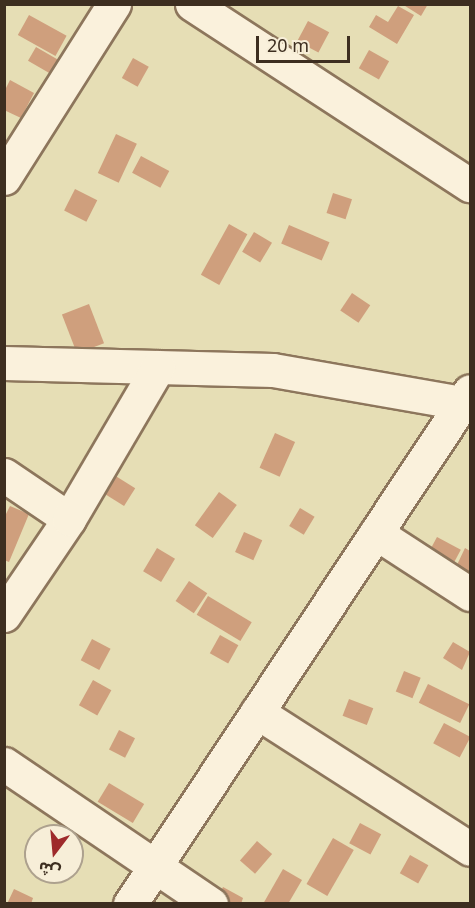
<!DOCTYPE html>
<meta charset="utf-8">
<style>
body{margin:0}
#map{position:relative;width:475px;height:908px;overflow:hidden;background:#f0e4c8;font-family:Georgia,"Noto Sans Arabic",serif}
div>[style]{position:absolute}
.farmland>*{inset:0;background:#e6deb5}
.building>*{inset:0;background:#cf9f7d;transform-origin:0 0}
.roads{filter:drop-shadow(2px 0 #8d765c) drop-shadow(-2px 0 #8d765c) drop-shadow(0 2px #8d765c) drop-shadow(0 -2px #8d765c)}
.minor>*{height:33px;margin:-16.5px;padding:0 16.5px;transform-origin:16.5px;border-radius:16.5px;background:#faf1dc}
span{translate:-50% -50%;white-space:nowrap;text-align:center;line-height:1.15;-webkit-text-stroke:5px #f7eed8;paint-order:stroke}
.frame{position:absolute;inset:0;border:6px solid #3d2e20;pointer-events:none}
.north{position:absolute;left:24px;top:824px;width:60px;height:60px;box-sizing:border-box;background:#f7eed8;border:2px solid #ada18e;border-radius:50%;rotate:196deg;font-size:16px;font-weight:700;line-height:24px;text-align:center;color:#3d2e20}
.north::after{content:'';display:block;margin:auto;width:21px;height:27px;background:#9e2a2b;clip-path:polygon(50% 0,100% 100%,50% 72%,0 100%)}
.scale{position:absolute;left:256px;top:36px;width:94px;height:27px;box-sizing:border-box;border:3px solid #3d2e20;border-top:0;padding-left:8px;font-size:18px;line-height:21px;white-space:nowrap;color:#3d2e20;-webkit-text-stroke:4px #f7eed8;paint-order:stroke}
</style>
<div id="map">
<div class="farmland">
<i style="clip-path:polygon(evenodd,5px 5px,470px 5px,470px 903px,5px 904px,5px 5px,36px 836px,72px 836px,72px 872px,36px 872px,36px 836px)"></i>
</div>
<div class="building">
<i style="clip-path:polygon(402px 4px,428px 4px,421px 16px)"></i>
<i style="clip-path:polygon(398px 6px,414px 15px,397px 44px,369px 27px,376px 15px,388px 22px)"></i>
<i style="left:29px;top:15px;width:43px;height:23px;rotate:29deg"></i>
<i style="left:308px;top:21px;width:24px;height:23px;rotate:28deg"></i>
<i style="left:36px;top:47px;width:36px;height:16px;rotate:30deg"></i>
<i style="left:369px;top:50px;width:23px;height:21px;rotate:29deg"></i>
<i style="left:133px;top:58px;width:18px;height:23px;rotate:29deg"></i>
<i style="clip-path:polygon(10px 80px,34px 93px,21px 118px,4px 110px,4px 92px)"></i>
<i style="left:116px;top:134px;width:23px;height:43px;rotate:25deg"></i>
<i style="left:141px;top:156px;width:32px;height:19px;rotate:28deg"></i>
<i style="left:75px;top:189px;width:25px;height:24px;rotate:27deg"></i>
<i style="left:333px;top:193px;width:20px;height:21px;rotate:18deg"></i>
<i style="left:229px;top:224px;width:21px;height:58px;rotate:29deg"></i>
<i style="left:289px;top:225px;width:44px;height:20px;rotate:23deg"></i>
<i style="left:254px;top:232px;width:21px;height:23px;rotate:31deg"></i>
<i style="left:352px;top:293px;width:22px;height:21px;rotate:34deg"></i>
<i style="left:89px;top:304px;width:42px;height:29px;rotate:69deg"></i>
<i style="left:275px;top:433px;width:22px;height:38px;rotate:24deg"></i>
<i style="left:114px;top:475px;width:25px;height:21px;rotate:32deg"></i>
<i style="left:219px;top:492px;width:22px;height:41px;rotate:36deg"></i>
<i style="clip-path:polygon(10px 506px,29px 514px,9px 562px,4px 560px,4px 518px)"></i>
<i style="left:300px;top:508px;width:17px;height:21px;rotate:31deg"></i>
<i style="left:244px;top:532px;width:20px;height:22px;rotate:24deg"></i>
<i style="left:437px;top:537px;width:27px;height:14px;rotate:28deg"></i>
<i style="left:157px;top:548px;width:21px;height:27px;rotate:31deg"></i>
<i style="clip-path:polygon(465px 548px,470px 551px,470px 574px,456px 567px)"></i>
<i style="left:189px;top:581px;width:22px;height:24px;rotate:34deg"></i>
<i style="left:208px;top:596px;width:51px;height:22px;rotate:31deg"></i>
<i style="left:220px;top:635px;width:21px;height:21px;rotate:29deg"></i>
<i style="left:92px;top:639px;width:21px;height:24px;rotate:28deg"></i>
<i style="clip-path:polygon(453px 642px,470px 652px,462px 670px,443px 658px)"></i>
<i style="left:404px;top:671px;width:18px;height:22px;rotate:22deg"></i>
<i style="left:93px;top:680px;width:21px;height:29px;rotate:29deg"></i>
<i style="left:428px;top:684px;width:46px;height:21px;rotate:26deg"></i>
<i style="left:349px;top:699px;width:26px;height:18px;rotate:21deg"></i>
<i style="left:444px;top:723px;width:30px;height:23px;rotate:28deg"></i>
<i style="left:119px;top:730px;width:18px;height:22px;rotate:27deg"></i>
<i style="left:109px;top:783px;width:41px;height:22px;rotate:31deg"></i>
<i style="left:360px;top:823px;width:24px;height:23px;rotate:28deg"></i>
<i style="left:333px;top:838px;width:24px;height:53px;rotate:30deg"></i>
<i style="left:257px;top:841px;width:20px;height:26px;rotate:41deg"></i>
<i style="left:410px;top:855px;width:21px;height:21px;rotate:29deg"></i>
<i style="clip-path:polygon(283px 869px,302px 880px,288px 904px,263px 904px)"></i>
<i style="clip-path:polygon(223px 887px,243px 898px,241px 904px,214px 904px)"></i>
<i style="clip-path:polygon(14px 889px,33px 898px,31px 904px,7px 904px)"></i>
</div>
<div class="roads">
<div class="minor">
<i style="left:192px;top:4px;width:332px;rotate:33.1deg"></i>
<i style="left:4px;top:178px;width:206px;rotate:-57.7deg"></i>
<i style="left:4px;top:363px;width:269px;rotate:1.5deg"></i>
<i style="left:273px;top:370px;width:193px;rotate:9.9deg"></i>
<i style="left:4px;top:475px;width:78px;rotate:34.1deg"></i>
<i style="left:376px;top:533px;width:112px;rotate:33deg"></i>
<i style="left:4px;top:615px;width:116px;rotate:-55.9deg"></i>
<i style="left:69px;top:519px;width:176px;rotate:-59.6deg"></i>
<i style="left:257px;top:712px;width:253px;rotate:32.7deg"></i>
<i style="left:4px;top:764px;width:250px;rotate:34.1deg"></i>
<i style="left:130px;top:904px;width:615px;rotate:-56.46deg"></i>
</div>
</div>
<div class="frame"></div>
<div class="north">ش</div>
<div class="scale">20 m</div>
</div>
